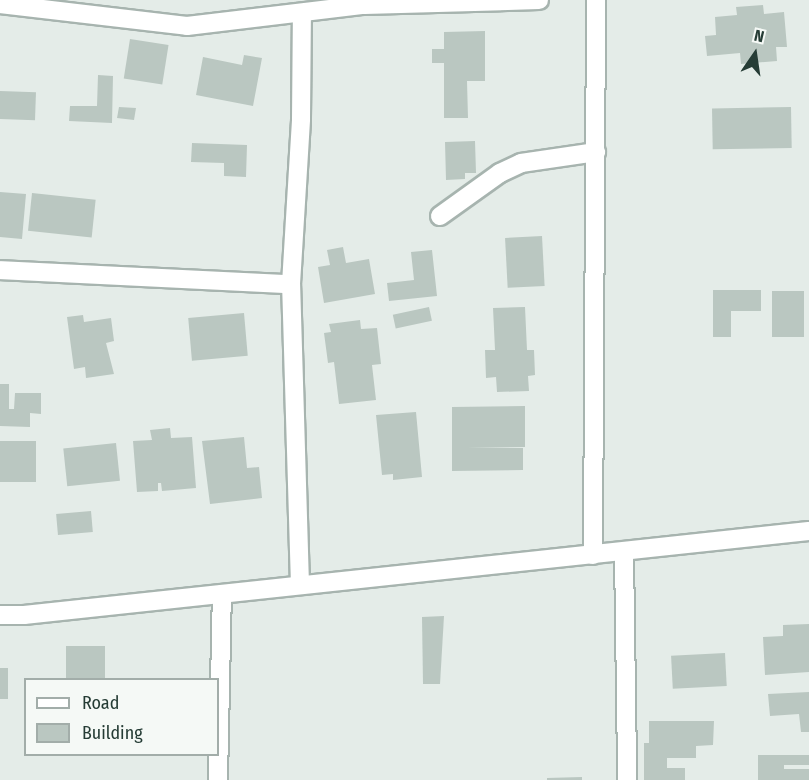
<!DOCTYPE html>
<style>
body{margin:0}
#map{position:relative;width:809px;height:780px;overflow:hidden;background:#e4ece8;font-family:"Fira Sans Condensed",sans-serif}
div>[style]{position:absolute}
.building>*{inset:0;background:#bac7c1;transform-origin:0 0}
.roads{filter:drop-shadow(2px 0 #a7b4af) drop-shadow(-2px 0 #a7b4af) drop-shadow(0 2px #a7b4af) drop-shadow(0 -2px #a7b4af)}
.minor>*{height:18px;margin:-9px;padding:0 9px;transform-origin:9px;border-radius:9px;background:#fff}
.tertiary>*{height:18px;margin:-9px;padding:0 9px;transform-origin:9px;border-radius:9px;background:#fff}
span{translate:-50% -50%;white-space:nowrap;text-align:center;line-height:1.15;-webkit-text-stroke:4.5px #f5f9f6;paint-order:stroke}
.legend{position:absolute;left:24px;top:678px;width:195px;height:78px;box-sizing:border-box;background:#f5f9f6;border:2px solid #a2ada9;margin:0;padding:8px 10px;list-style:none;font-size:18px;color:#253c35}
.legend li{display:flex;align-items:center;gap:12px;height:30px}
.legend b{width:30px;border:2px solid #a2ada9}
.north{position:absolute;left:725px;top:24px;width:60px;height:60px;-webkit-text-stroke:4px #f5f9f6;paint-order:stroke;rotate:13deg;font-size:16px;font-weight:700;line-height:24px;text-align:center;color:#253c35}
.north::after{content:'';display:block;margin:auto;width:21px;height:27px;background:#253c35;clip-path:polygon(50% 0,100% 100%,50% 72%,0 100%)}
</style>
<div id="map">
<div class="building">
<i style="clip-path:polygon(763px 5px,764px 14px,784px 12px,787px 47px,776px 47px,777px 61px,741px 64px,740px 53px,707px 56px,705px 36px,716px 35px,715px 17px,737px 15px,736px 7px)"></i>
<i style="clip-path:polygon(485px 31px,485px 81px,467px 81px,468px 118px,444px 118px,444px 63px,432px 63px,432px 49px,444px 49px,444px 32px)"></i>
<i style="left:130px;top:39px;width:39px;height:40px;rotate:9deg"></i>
<i style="clip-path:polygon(244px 55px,262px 58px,253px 106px,196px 95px,203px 57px,242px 65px)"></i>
<i style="clip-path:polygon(98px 75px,113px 76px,112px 123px,69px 121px,70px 106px,97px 106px)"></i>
<i style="left:0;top:91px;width:36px;height:28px;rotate:2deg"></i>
<i style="clip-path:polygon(119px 107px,136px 108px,134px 120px,117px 118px)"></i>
<i style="left:791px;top:107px;width:41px;height:79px;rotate:89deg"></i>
<i style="clip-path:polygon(475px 141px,476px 173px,465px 173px,465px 179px,446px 180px,445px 142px)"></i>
<i style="clip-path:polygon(192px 143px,247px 145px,246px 177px,224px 176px,224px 163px,191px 162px)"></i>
<i style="clip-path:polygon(0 192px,26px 194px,22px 239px,0 237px)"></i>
<i style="left:32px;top:193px;width:64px;height:38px;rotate:6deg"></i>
<i style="left:542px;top:236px;width:50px;height:37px;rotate:87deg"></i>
<i style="clip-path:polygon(343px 247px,346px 263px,369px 259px,375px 294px,324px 303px,318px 267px,330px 265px,327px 250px)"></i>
<i style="clip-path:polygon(432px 250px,437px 296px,389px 301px,387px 283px,414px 280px,411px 252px)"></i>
<i style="clip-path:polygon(713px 290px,761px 290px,761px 311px,731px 311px,731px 337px,713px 337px)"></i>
<i style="left:772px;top:291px;width:32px;height:46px"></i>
<i style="left:429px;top:307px;width:14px;height:37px;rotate:78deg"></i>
<i style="clip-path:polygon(525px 307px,527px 350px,534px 350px,535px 375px,528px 376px,529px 391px,497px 392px,496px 377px,486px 378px,485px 350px,495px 350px,493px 308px)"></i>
<i style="left:244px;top:313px;width:43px;height:56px;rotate:85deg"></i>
<i style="clip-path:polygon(83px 315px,84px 322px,111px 318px,114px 341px,106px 343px,114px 374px,86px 378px,85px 367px,74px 369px,67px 317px)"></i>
<i style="clip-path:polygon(360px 320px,361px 329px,377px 328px,381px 364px,372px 365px,376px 400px,339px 404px,334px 362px,328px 363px,324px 333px,331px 332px,329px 324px)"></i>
<i style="clip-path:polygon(0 384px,9px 384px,9px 409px,14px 409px,15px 393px,41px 393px,41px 414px,30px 413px,30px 427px,0 426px)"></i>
<i style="clip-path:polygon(525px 406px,525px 447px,467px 448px,523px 448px,523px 470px,452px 471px,452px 407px)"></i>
<i style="clip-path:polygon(416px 412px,422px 477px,393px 480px,393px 474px,382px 475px,376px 415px)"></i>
<i style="clip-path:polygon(170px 428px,171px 438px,192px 437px,196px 488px,162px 491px,161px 483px,158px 483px,158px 491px,137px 492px,133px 441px,152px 440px,150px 430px)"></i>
<i style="clip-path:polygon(244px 437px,247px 468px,259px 467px,262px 498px,210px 504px,202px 441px)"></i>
<i style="left:0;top:441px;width:36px;height:41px"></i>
<i style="left:116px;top:443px;width:38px;height:53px;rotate:84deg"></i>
<i style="left:91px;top:511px;width:21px;height:35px;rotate:85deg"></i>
<i style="clip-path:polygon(444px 616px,440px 684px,423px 684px,422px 617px)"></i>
<i style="clip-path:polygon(809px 624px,809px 672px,765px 675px,763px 637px,783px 636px,783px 625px)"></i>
<i style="left:66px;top:646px;width:39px;height:34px"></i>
<i style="left:725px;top:653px;width:33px;height:54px;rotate:87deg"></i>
<i style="left:0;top:668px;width:8px;height:31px"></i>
<i style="clip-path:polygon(809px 692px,809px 732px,801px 732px,799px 714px,770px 716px,768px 694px)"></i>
<i style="clip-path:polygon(649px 721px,714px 721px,713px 745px,696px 746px,696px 758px,667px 758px,667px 768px,685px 768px,685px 780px,644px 780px,644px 743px,649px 743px)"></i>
<i style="clip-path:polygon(758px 755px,809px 755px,809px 765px,784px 765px,784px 769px,809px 769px,809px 780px,758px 780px)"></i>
<i style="clip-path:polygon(582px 777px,582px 780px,547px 780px,547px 778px)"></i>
</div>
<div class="roads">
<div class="minor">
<i style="left:0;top:4px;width:188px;rotate:6.7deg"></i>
<i style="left:187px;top:26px;width:178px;rotate:-6.8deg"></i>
<i style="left:364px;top:5px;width:175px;rotate:-1.6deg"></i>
<i style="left:440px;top:216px;width:74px;rotate:-35.6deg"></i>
<i style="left:500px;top:173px;width:23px;rotate:-25deg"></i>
<i style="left:521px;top:163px;width:76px;rotate:-8.3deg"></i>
<i style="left:0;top:270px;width:291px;rotate:2.8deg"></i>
<i style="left:624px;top:552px;width:228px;rotate:89.2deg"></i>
<i style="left:593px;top:555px;width:555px;rotate:-89.69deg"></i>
<i style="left:300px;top:585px;width:301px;rotate:-91.7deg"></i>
<i style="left:291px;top:284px;width:165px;rotate:-86.5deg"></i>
<i style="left:301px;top:119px;width:106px;rotate:-89.5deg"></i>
<i style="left:218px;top:780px;width:186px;rotate:-88.8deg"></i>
</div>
<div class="tertiary">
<i style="left:0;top:615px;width:24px"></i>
<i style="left:24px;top:615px;width:789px;rotate:-6.11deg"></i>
</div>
</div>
<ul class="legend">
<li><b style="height:8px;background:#fff"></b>Road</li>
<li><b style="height:16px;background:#bac7c1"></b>Building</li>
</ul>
<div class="north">N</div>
</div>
